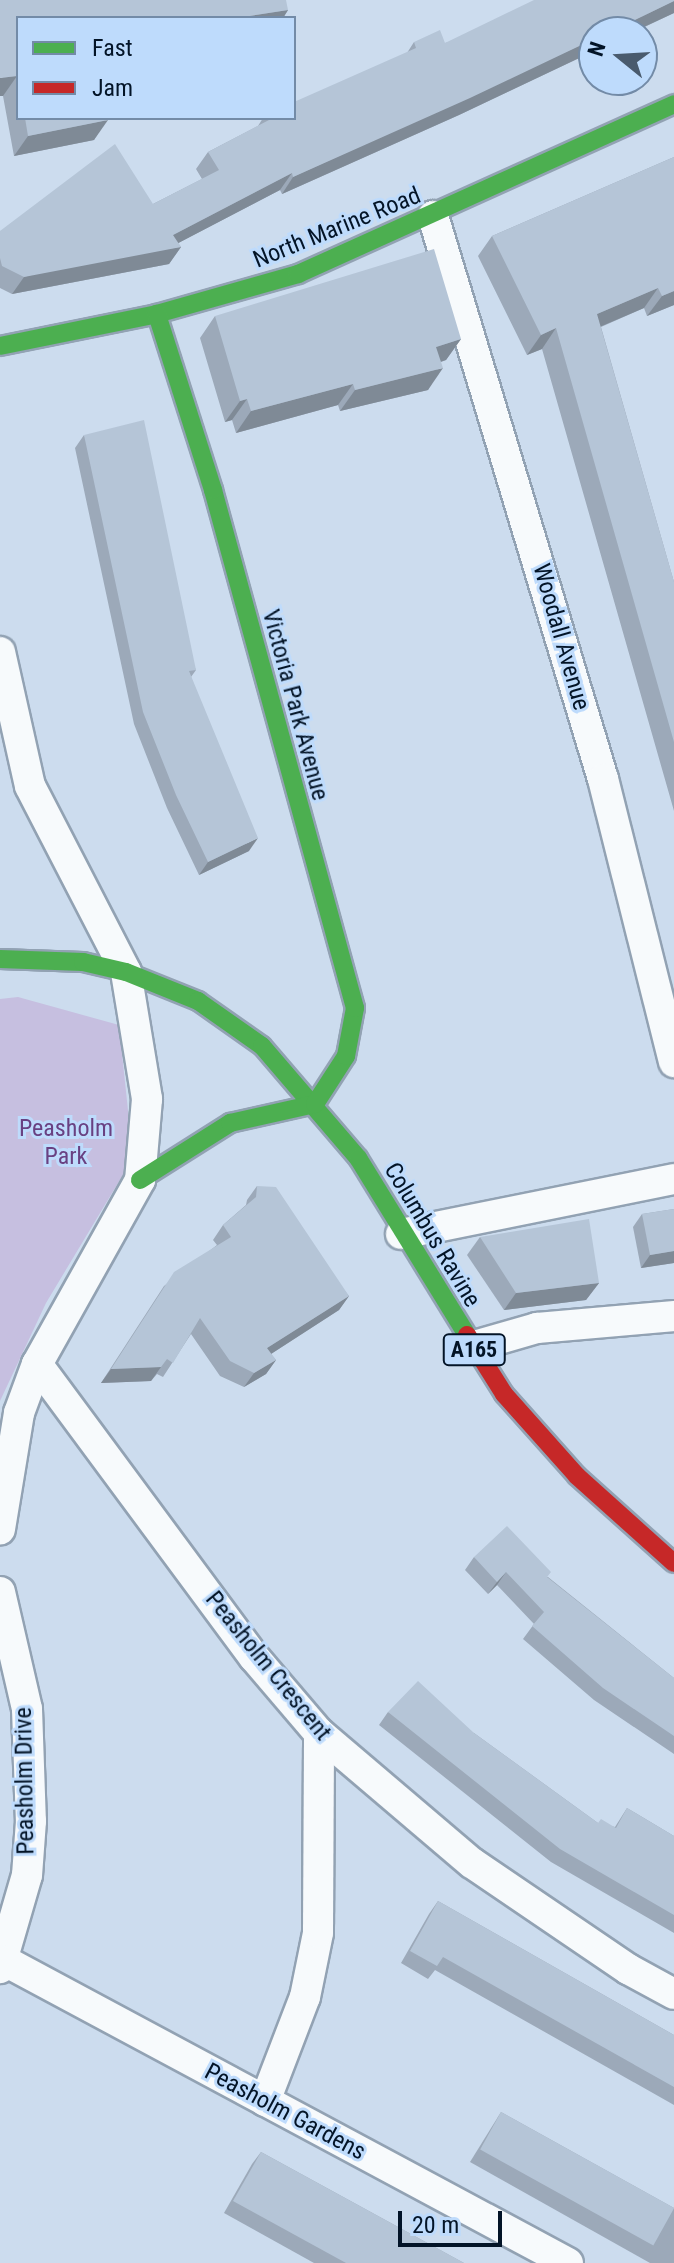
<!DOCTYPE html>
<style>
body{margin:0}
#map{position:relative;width:674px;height:2263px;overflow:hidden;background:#ccdcee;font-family:"Roboto Condensed",sans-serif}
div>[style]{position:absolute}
.green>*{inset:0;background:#c6bfe0}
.roads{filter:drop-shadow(2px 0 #92a2b3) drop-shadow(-2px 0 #92a2b3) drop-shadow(0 2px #92a2b3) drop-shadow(0 -2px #92a2b3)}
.street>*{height:30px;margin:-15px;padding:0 15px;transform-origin:15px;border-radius:15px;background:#f7fafc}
.fast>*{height:18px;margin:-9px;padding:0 9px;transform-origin:9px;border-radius:9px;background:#4caf50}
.jam>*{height:18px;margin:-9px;padding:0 9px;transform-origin:9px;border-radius:9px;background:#c62828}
.wall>*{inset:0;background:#9ca9b9}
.shaded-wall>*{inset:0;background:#7f8a96}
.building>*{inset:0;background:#b5c5d7;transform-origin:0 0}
span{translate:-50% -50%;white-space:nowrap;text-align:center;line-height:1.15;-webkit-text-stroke:6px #bedbfc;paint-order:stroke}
.shield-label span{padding:2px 6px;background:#bedbfc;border:2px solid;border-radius:6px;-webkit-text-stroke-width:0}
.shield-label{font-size:22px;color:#031427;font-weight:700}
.street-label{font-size:24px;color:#031427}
.park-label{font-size:24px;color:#694182}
.legend{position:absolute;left:16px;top:16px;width:280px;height:104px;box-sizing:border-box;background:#bedbfc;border:2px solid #738ba7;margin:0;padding:10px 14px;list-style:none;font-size:24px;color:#031427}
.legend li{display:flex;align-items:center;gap:16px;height:40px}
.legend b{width:40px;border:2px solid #738ba7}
.north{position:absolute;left:578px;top:16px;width:80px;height:80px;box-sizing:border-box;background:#bedbfc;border:2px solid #738ba7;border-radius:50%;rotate:288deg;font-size:22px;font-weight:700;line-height:32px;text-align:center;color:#031427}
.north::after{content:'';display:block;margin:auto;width:28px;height:36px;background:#495a6d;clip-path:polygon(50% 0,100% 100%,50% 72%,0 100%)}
.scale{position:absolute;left:398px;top:2211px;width:104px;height:36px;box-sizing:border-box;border:4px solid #031427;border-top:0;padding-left:10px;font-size:24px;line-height:28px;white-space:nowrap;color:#031427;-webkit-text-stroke:6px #bedbfc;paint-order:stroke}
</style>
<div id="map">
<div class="green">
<i style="clip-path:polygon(18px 997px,119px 1025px,133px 1158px,46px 1303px,0 1401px,0 999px)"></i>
</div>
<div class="roads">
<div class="street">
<i style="left:433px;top:216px;width:588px;rotate:73.2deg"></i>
<i style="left:603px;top:779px;width:292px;rotate:75.9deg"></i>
<i style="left:0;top:652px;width:137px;rotate:77.4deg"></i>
<i style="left:30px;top:786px;width:209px;rotate:62.7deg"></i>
<i style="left:126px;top:972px;width:129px;rotate:80.6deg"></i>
<i style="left:147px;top:1099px;width:81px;rotate:94.9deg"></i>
<i style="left:140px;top:1180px;width:211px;rotate:119.2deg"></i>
<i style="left:37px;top:1364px;width:52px;rotate:110.2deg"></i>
<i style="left:19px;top:1413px;width:118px;rotate:99.3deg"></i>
<i style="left:401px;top:1234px;width:278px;rotate:-11.4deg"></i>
<i style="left:471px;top:1347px;width:69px;rotate:-16.1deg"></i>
<i style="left:537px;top:1328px;width:138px;rotate:-5deg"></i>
<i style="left:37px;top:1364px;width:365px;rotate:53.5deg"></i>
<i style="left:254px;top:1657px;width:100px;rotate:49.5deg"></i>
<i style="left:319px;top:1733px;width:201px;rotate:40.4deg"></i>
<i style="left:472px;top:1863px;width:189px;rotate:34.2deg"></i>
<i style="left:628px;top:1969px;width:52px;rotate:28.5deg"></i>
<i style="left:0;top:1592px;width:120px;rotate:77deg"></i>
<i style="left:27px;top:1709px;width:112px;rotate:88deg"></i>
<i style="left:31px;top:1821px;width:54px;rotate:94.2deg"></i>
<i style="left:27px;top:1875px;width:97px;rotate:106.2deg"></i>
<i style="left:3px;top:1960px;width:641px;rotate:28.2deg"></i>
<i style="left:265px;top:2101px;width:111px;rotate:-69deg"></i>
<i style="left:305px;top:1997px;width:65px;rotate:-78.5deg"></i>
<i style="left:318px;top:1933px;width:200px;rotate:-89.7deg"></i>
</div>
<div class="fast">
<i style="left:0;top:346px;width:160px;rotate:-11.5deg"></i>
<i style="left:157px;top:314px;width:147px;rotate:-15.8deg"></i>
<i style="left:298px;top:274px;width:413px;rotate:-24.3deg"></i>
<i style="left:0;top:959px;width:83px;rotate:2.1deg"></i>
<i style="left:83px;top:962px;width:44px;rotate:13.1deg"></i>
<i style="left:126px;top:972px;width:78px;rotate:21.9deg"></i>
<i style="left:198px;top:1001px;width:78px;rotate:35.1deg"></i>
<i style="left:262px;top:1046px;width:148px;rotate:49.4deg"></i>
<i style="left:358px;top:1158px;width:208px;rotate:58.4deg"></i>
<i style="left:140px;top:1180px;width:107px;rotate:-32.3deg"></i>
<i style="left:230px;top:1123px;width:87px;rotate:-12.6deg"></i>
<i style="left:315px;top:1104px;width:57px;rotate:-57.1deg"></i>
<i style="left:346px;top:1056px;width:49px;rotate:-79.4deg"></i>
<i style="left:355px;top:1008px;width:537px;rotate:-105.33deg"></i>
<i style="left:213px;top:490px;width:185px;rotate:-107.7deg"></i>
</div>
<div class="jam">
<i style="left:467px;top:1335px;width:70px;rotate:57.9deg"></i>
<i style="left:504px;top:1394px;width:110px;rotate:48.3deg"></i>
<i style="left:577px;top:1476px;width:130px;rotate:41.9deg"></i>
</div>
</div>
<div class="wall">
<i style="clip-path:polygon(0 0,288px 10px,283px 18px,18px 18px,18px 118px,107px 118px,94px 140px,14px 156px,3px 96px)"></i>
<i style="clip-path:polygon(674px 0,674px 13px,459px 115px,282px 194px,280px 190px,178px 243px,181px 247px,169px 264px,12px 294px,0 288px,0 231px,153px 204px,202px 179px,196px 169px,208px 152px,258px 126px,263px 118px,294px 118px,407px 53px,414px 42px,445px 43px)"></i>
<i style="clip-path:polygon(674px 157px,674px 305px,647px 316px,644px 308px,601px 327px,674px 582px,674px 811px,542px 349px,527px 355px,478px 256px,492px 236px)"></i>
<i style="clip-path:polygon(215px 316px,461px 339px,446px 360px,441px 362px,428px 390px,340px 411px,338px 405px,236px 433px,232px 420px,225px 422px,200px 338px)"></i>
<i style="clip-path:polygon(84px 435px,196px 670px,191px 677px,249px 851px,199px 875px,167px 808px,134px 724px,75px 448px)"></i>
<i style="clip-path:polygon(257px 1186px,349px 1296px,339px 1310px,271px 1354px,276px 1360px,266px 1374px,244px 1387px,220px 1376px,191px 1334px,163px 1377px,157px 1374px,151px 1381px,101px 1383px,164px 1286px,217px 1245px,213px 1240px,223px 1225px,246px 1205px,247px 1200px)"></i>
<i style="clip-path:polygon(674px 1209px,674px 1263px,641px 1268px,633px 1227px,642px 1214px)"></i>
<i style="clip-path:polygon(480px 1237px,599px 1283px,586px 1300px,504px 1310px,467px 1255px)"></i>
<i style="clip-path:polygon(474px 1557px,548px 1577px,674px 1678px,674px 1754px,594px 1700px,523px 1639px,534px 1624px,497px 1585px,488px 1594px,465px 1570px)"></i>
<i style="clip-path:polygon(388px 1712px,474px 1733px,598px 1823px,615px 1827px,627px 1808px,674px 1836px,674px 1933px,551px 1862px,379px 1725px)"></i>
<i style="clip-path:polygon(438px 1901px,674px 2035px,674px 2105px,435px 1970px,428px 1979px,401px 1963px,429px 1914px)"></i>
<i style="clip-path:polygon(501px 2112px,674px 2208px,674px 2263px,650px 2263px,470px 2162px)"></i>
<i style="clip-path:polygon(261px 2152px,464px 2263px,314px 2263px,224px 2213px,252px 2164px)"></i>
</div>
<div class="shaded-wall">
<i style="clip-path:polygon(674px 1px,674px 13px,633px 32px,610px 32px)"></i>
<i style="clip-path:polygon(288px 10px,283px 18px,237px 18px)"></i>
<i style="clip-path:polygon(594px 39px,594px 51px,459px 115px,282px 194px,293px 177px)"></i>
<i style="clip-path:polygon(17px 76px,3px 96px,0 96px,0 78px)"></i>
<i style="clip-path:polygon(108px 120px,94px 140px,14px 156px,28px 136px)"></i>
<i style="clip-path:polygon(292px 173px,280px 190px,167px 249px,181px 247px,169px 264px,12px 294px,24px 277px,173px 235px)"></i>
<i style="clip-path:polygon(658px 288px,644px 308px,583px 334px,597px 314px)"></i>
<i style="clip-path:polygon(674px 291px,674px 305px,647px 316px,662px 296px)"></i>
<i style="clip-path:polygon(556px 328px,542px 349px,527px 355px,541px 335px)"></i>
<i style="clip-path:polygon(461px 339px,446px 360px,421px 368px,436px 347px)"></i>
<i style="clip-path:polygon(443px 368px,428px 390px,340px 411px,355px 390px)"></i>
<i style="clip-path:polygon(353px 384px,338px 405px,236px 433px,251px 411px)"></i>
<i style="clip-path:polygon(247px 399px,232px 420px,225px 422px,240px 401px)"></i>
<i style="clip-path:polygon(258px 838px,249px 851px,199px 875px,208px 862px)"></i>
<i style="clip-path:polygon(674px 1251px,674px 1263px,641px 1268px,650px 1255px)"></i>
<i style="clip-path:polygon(599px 1283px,586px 1300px,504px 1310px,516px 1293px)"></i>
<i style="clip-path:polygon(349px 1296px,339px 1310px,257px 1363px,267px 1348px)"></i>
<i style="clip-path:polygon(276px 1360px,266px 1374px,244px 1387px,254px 1373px)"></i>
<i style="clip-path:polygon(161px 1367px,151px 1381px,101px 1383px,111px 1369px)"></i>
<i style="clip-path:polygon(506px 1572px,497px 1585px,488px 1594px,497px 1582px)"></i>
</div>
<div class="building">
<i style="clip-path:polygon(0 0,286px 0,288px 10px,237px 18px,18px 18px,18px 83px,17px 76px,0 78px)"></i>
<i style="clip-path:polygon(534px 0,674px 0,674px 1px,610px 32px,594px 32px,594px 39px,470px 98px,293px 177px,292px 173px,173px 235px,181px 247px,24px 277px,2px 266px,0 258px,0 231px,115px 144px,153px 204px,219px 170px,208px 152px,269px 120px,268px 118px,294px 118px,294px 102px,416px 48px,414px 42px,440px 30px,445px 43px)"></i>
<i style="clip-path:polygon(25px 118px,107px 118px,108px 120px,28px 136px)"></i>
<i style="clip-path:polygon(674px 157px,674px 291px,662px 296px,658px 288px,597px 314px,674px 582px,674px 742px,556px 328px,541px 335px,492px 236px)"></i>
<i style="clip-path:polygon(434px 249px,461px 339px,436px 347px,443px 368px,355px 390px,353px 384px,251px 411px,247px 399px,240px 401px,215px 316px)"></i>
<i style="clip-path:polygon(144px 420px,196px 670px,189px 671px,258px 838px,208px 862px,176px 795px,143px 712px,84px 435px)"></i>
<i style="clip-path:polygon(257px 1186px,276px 1187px,349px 1296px,267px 1348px,276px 1360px,254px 1373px,230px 1361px,200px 1318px,173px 1363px,167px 1359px,161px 1367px,111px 1369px,174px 1272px,231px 1237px,223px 1225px,256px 1197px)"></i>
<i style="clip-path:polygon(674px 1209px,674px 1251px,650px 1255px,642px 1214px)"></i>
<i style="clip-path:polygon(589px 1219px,599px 1283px,516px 1293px,480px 1237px)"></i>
<i style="clip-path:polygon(507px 1526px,551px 1572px,547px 1577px,674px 1678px,674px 1736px,603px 1688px,532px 1626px,544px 1612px,506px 1572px,497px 1582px,474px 1557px)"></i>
<i style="clip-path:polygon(418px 1681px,474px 1733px,598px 1823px,601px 1819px,616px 1828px,627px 1808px,674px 1836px,674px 1915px,560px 1849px,388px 1712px)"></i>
<i style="clip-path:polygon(438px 1901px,674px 2035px,674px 2087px,443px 1957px,437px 1966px,410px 1951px)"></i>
<i style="left:501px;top:2112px;width:198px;height:43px;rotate:29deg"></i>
<i style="clip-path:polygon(261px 2152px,464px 2263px,346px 2263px,233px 2201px)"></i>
</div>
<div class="shield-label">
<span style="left:474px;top:1350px">A165</span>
</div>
<div class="street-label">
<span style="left:337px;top:228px;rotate:-22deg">North Marine Road</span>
<span style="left:561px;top:637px;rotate:74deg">Woodall Avenue</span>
<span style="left:295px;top:705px;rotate:75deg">Victoria Park Avenue</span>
<span style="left:432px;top:1235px;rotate:59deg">Columbus Ravine</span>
<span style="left:268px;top:1666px;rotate:51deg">Peasholm Crescent</span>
<span style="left:25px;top:1781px;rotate:-91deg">Peasholm Drive</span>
<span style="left:285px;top:2112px;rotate:28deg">Peasholm Gardens</span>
</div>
<div class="park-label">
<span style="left:66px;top:1143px">Peasholm<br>Park</span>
</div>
<ul class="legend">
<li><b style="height:10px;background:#4caf50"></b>Fast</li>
<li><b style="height:10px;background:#c62828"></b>Jam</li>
</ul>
<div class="north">N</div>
<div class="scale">20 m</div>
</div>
